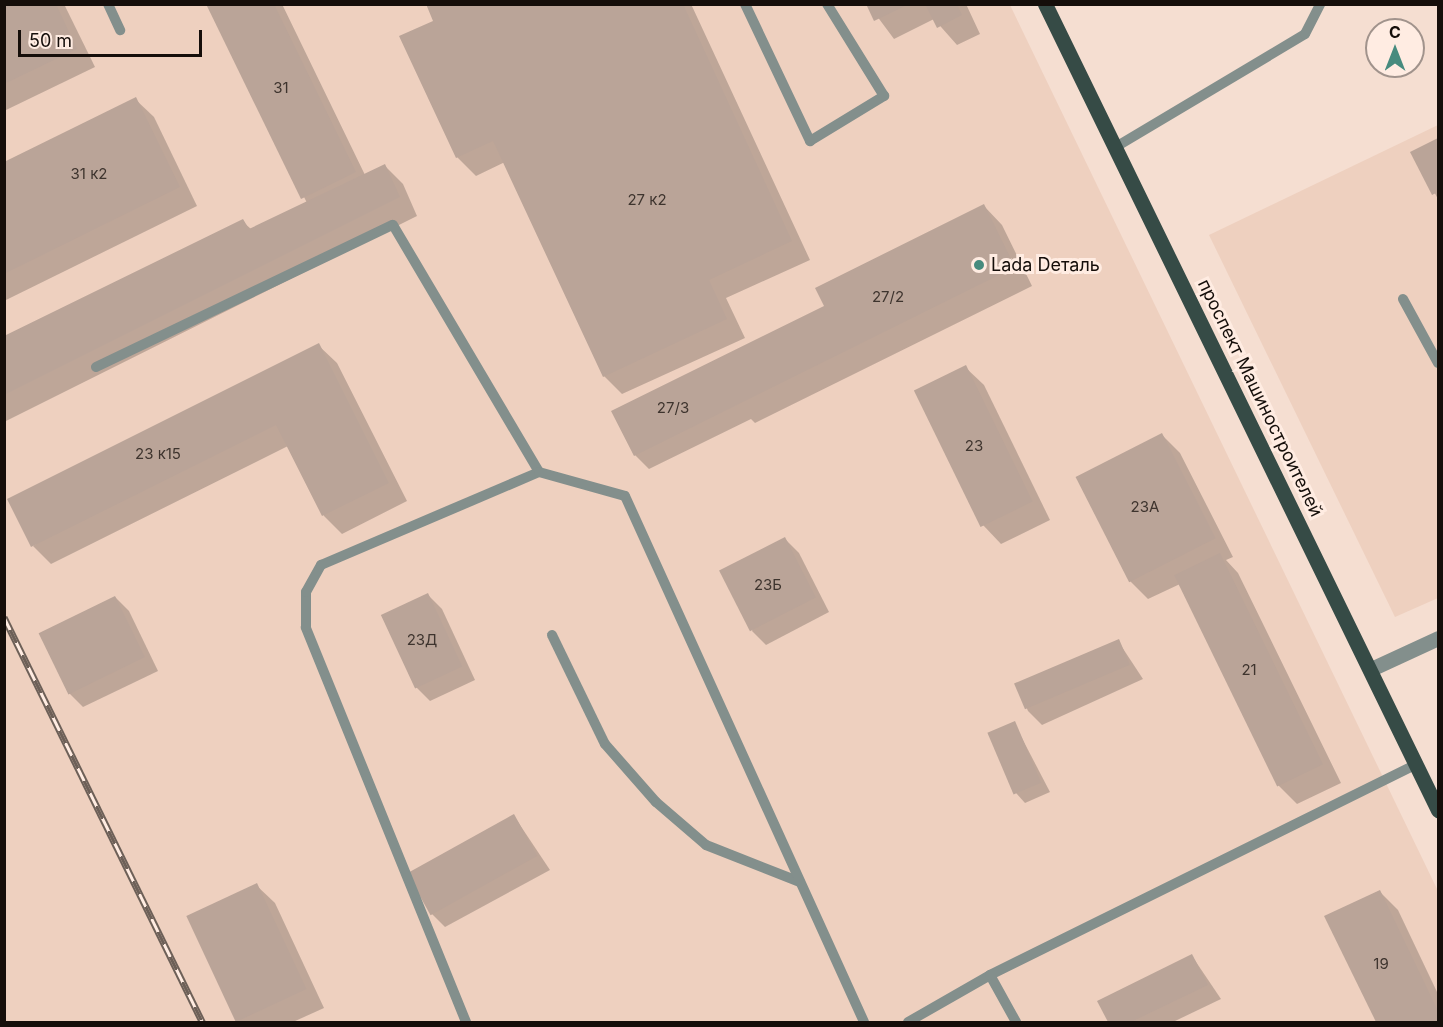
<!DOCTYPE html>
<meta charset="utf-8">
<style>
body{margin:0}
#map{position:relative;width:1443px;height:1027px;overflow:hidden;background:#f5ded1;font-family:Inter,sans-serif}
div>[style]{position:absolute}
.built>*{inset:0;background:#eed0bf}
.shadow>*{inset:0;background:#0003}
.building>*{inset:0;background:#baa498;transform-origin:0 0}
.lane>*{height:10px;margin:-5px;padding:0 5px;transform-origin:5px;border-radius:5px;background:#838f8c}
.street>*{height:15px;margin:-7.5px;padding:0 7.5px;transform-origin:7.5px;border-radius:7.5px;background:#838f8c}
.primary>*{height:15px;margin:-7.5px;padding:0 7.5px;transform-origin:7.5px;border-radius:7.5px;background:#364b46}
.rail>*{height:7px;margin-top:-3.5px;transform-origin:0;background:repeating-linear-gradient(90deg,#ffece2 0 14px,#6d6058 0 28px);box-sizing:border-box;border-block:2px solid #6d6058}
.dots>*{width:16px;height:16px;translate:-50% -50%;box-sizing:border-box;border:3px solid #ffece2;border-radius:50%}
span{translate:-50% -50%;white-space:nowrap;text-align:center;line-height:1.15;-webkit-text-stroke:6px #ffece2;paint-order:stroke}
.number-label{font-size:15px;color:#3e342e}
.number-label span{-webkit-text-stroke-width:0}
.poi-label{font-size:18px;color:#150e0a}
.left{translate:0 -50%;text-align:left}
.street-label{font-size:18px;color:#150e0a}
.frame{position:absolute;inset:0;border:6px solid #150e0a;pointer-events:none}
.north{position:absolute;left:1365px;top:18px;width:60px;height:60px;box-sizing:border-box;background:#ffece2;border:2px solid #a1938c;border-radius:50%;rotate:0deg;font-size:16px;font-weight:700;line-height:24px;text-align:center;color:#150e0a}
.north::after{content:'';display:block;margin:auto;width:21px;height:27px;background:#478b7e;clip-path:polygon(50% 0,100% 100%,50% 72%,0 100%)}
.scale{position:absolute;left:18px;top:30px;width:184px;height:27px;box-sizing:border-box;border:3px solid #150e0a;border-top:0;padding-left:8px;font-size:18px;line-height:21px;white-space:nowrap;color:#150e0a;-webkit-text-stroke:4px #ffece2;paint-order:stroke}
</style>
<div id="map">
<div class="built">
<i style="clip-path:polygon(5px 5px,1010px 5px,1438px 891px,1438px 1022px,5px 1022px)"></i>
<i style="clip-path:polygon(1438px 125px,1438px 598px,1395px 617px,1209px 235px)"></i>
</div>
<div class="shadow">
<i style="clip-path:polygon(4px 4px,64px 4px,95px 67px,4px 111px)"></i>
<i style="clip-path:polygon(208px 4px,282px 4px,365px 175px,385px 166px,403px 184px,417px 216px,4px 422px,4px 338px,242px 221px,251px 229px,307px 203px)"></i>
<i style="clip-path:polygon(427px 4px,691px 4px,810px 260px,726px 298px,745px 338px,622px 394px,604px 376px,505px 162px,476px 176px,457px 157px,435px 21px)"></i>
<i style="clip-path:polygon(868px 4px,966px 4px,980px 34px,957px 45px,934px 19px,894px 39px)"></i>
<i style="clip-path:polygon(135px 99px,154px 117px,197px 206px,4px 301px,4px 163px)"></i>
<i style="clip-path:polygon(1438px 139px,1438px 199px,1412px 152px)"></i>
<i style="clip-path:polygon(984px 206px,1002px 225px,1032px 286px,755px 423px,751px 419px,649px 469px,635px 455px,826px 306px)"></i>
<i style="clip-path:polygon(318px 345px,337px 363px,407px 501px,342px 534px,324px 516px,288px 446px,51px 564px,33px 546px)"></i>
<i style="clip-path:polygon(965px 367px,984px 385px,1050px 520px,1001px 544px,983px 525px)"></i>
<i style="clip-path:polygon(1162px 435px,1180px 453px,1233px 557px,1226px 560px,1238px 573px,1341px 783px,1297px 804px,1279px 786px,1180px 584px,1148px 599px,1130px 581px)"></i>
<i style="clip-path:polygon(785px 539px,799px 553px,829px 612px,766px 645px,752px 631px)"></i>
<i style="clip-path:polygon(428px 595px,442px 609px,475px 680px,430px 701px,416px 687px)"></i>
<i style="clip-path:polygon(115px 597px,129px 611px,158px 671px,83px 707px,69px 693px)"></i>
<i style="clip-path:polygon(1118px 641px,1143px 679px,1042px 725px,1028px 711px,1017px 686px)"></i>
<i style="clip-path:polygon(1014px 723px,1050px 792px,1025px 803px,1016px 793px)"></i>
<i style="clip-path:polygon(514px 816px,550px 870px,445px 927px,431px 913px)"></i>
<i style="clip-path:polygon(256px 885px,275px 903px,324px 1008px,293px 1022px,238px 1021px,188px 917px)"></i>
<i style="clip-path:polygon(1379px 891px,1398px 910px,1438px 994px,1438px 1022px,1377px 1022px,1326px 917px)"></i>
<i style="clip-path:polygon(1192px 956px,1221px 999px,1173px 1022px,1109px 1022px,1099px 1002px)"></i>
</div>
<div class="building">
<i style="clip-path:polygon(4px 4px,56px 4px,77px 49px,4px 84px)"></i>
<i style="clip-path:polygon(206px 4px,274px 4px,356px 172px,301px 199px)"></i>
<i style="clip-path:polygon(426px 4px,683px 4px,792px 241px,709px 280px,727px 319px,603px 377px,493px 141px,456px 158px,399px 36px,433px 21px)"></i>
<i style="clip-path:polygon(866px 4px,909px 4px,874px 21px)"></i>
<i style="clip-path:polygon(925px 4px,957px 4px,962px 15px,937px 28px)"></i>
<i style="clip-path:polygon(136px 97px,180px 187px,4px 274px,4px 162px)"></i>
<i style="clip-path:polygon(1438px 138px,1438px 192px,1432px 195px,1410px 152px)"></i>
<i style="clip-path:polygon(385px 164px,400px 197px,4px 395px,4px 336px,243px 219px,249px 229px)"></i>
<i style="clip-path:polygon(984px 204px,1015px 267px,634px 456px,611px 411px,824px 306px,815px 288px)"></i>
<i style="clip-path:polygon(319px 343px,389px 483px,322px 516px,276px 425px,31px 547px,7px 499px)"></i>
<i style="left:966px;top:365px;width:152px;height:58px;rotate:64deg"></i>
<i style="left:1162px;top:433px;width:118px;height:97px;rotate:63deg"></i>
<i style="left:785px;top:537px;width:68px;height:74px;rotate:63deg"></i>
<i style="left:1220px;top:553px;width:235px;height:51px;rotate:64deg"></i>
<i style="left:428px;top:593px;width:81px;height:52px;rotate:65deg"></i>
<i style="left:115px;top:596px;width:68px;height:85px;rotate:64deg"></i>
<i style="left:1119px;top:639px;width:28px;height:114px;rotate:67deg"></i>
<i style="left:1015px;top:721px;width:67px;height:30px;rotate:67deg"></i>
<i style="left:514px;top:814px;width:48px;height:122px;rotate:61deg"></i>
<i style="left:257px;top:883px;width:117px;height:78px;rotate:65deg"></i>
<i style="clip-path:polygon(1380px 890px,1438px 1011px,1438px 1022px,1376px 1022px,1324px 916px)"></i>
<i style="clip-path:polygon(1192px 954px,1208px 985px,1131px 1022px,1108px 1022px,1097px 1001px)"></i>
</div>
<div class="lane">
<i style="left:108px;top:4px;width:29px;rotate:65deg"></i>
<i style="left:745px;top:4px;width:152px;rotate:64.6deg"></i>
<i style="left:810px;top:141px;width:87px;rotate:-31.3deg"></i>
<i style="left:884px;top:96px;width:108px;rotate:-121.8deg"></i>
<i style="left:1114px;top:148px;width:222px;rotate:-30.8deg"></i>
<i style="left:1305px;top:34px;width:34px;rotate:-63deg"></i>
<i style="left:1403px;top:299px;width:73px;rotate:61.3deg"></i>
<i style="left:96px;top:367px;width:329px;rotate:-25.6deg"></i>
<i style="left:393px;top:225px;width:287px;rotate:59.4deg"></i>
<i style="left:552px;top:635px;width:121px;rotate:64.1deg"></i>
<i style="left:605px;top:744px;width:77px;rotate:48.7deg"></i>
<i style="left:656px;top:802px;width:66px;rotate:40.7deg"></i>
<i style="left:706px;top:845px;width:101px;rotate:21.5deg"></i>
<i style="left:990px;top:975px;width:54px;rotate:61deg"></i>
<i style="left:466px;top:1022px;width:426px;rotate:-112.1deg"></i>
<i style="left:306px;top:627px;width:35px;rotate:-90deg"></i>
<i style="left:306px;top:592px;width:31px;rotate:-61deg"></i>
<i style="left:321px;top:565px;width:237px;rotate:-23.1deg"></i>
<i style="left:539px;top:472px;width:89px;rotate:15.6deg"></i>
<i style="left:625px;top:496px;width:578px;rotate:65.56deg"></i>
<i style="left:908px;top:1022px;width:95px;rotate:-29.8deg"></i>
<i style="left:990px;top:975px;width:475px;rotate:-26.3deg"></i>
</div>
<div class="street">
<i style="left:1371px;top:669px;width:74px;rotate:-24.8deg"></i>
</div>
<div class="primary">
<i style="left:1045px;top:4px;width:897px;rotate:64.01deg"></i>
</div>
<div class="rail">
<i style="left:4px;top:617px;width:451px;rotate:63.9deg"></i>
</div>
<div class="dots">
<i style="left:979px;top:265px;background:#478b7e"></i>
</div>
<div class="number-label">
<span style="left:281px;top:88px">31</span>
<span style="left:89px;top:174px">31 к2</span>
<span style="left:647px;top:200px">27 к2</span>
<span style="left:888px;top:297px">27/2</span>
<span style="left:673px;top:408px">27/3</span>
<span style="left:974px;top:446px">23</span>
<span style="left:158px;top:454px">23 к15</span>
<span style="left:1145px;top:507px">23А</span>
<span style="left:768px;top:585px">23Б</span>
<span style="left:422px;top:640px">23Д</span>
<span style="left:1249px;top:670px">21</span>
<span style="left:1381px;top:964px">19</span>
</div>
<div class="poi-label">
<span class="left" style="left:991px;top:265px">Lada Dеталь</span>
</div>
<div class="street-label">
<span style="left:1260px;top:398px;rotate:64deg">проспект Машиностроителей</span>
</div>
<div class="frame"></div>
<div class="north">С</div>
<div class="scale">50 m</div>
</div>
